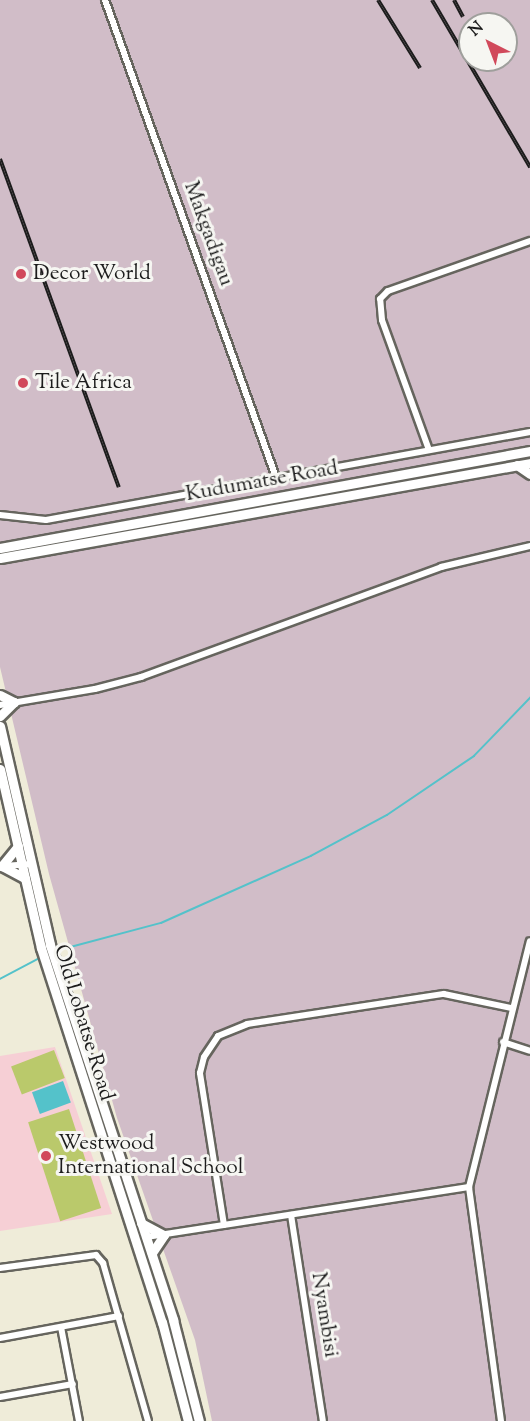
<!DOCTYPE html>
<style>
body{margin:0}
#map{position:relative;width:530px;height:1421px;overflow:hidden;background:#efecd9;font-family:"Sorts Mill Goudy",serif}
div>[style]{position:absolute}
.built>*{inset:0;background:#f6cfd5}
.industrial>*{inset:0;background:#d1bdc8}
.green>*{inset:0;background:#bac96b;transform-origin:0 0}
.water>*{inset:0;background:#54c2ca;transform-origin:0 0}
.stream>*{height:1.5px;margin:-0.75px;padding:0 0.75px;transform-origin:0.75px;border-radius:0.75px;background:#54c2ca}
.roads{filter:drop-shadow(2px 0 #66655e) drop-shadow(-2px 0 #66655e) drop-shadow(0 2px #66655e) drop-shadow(0 -2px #66655e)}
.minor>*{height:6px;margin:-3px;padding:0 3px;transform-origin:3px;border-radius:3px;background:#fff}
.primary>*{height:9px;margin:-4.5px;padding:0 4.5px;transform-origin:4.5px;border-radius:4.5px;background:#fff}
.rail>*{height:4px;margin-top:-2px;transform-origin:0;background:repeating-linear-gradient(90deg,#f6f6f2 0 4.5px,#1c1c1c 0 9px);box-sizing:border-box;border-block:2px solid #1c1c1c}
.dots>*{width:16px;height:16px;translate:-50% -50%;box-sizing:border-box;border:3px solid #f6f6f2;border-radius:50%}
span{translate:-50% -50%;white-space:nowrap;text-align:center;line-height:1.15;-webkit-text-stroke:6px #f6f6f2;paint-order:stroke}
.street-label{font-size:21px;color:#1c1c1c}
.poi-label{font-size:21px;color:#1c1c1c}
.left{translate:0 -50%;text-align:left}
.north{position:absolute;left:458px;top:12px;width:60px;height:60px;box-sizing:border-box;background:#f6f6f2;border:2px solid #9f9f9c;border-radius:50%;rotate:318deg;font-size:16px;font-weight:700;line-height:24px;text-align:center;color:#1c1c1c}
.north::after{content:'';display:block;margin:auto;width:21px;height:27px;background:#d1495b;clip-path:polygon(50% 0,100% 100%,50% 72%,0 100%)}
</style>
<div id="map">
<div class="built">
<i style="clip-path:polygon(55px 1047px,112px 1214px,0 1231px,0 1056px)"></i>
</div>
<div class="industrial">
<i style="clip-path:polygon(evenodd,0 0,530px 0,530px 1421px,212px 1421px,195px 1340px,117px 1118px,49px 874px,0 667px,0 0,470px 24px,506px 24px,506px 60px,470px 60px,470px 24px)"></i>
</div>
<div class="green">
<i style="left:54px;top:1050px;width:30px;height:46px;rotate:69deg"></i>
<i style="left:69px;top:1109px;width:104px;height:43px;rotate:72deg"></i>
</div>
<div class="water">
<i style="left:63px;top:1081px;width:23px;height:33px;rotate:70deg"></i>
</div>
<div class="stream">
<i style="left:63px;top:949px;width:101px;rotate:-14.9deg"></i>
<i style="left:161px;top:923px;width:164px;rotate:-24.1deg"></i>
<i style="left:311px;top:856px;width:86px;rotate:-28.3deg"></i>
<i style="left:387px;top:815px;width:105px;rotate:-34.1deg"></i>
<i style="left:474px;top:756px;width:81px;rotate:-46deg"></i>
<i style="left:0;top:979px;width:43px;rotate:-27.8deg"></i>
</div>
<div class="roads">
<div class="minor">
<i style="left:105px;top:0;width:510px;rotate:70.29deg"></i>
<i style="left:429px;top:450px;width:138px;rotate:-109.9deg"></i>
<i style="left:382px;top:320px;width:21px;rotate:-95deg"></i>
<i style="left:380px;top:299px;width:11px;rotate:-45deg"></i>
<i style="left:388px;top:291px;width:151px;rotate:-19.4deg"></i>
<i style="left:0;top:515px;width:46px;rotate:6.2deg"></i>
<i style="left:46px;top:520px;width:492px;rotate:-10.3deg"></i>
<i style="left:0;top:705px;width:96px;rotate:-9.6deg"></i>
<i style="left:95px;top:689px;width:48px;rotate:-14.6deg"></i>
<i style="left:141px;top:677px;width:320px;rotate:-20.1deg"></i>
<i style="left:441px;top:567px;width:91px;rotate:-13.3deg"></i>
<i style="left:4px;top:866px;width:27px;rotate:-4deg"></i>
<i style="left:503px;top:1042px;width:28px;rotate:18deg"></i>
<i style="left:291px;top:1215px;width:208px;rotate:81.2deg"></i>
<i style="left:224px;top:1225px;width:154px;rotate:-99deg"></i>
<i style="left:200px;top:1073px;width:16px;rotate:-76deg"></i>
<i style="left:204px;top:1057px;width:25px;rotate:-56deg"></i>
<i style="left:218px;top:1036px;width:31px;rotate:-22deg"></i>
<i style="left:247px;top:1024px;width:199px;rotate:-8.7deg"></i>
<i style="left:444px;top:994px;width:68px;rotate:11.8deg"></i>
<i style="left:146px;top:1237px;width:327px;rotate:-8.8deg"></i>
<i style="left:0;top:1268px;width:97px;rotate:-7.7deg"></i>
<i style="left:96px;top:1255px;width:11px;rotate:49deg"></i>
<i style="left:103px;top:1263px;width:164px;rotate:74.1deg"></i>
<i style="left:61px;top:1327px;width:96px;rotate:79.2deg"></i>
<i style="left:0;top:1338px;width:121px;rotate:-10.5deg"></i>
<i style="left:0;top:1397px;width:74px;rotate:-10.1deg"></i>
<i style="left:501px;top:1421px;width:236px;rotate:-97.8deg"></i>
<i style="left:469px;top:1187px;width:253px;rotate:-76.1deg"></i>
</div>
<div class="primary">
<i style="left:517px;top:465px;width:16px;rotate:35deg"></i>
<i style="left:0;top:548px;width:539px;rotate:-10.37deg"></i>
<i style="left:0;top:558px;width:538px;rotate:-10.16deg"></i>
<i style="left:0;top:695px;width:16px;rotate:27deg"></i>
<i style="left:14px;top:702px;width:20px;rotate:135deg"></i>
<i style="left:0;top:726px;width:225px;rotate:77.1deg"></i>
<i style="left:50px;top:945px;width:395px;rotate:71.8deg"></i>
<i style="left:173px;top:1320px;width:104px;rotate:75.6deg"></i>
<i style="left:0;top:769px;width:184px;rotate:77.1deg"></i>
<i style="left:41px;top:948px;width:393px;rotate:72.1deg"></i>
<i style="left:162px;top:1322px;width:102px;rotate:75.3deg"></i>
<i style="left:18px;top:846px;width:26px;rotate:129deg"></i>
<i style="left:2px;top:866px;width:26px;rotate:28deg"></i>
<i style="left:141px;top:1223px;width:26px;rotate:28deg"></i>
<i style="left:164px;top:1235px;width:22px;rotate:124deg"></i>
</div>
</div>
<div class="rail">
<i style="left:378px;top:0;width:80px;rotate:58.3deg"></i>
<i style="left:432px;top:0;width:194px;rotate:59.6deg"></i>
<i style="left:454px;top:0;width:19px;rotate:62deg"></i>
<i style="left:0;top:159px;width:349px;rotate:70.1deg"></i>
</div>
<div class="dots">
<i style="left:21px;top:274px;background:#d1495b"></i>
<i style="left:23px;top:383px;background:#d1495b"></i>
<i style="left:46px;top:1156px;background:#d1495b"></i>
</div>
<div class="street-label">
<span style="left:208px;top:234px;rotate:70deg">Makgadigau</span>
<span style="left:262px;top:482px;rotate:-10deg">Kudumatse Road</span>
<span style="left:83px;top:1023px;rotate:73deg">Old Lobatse Road</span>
<span style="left:324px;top:1315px;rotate:81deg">Nyambisi</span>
</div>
<div class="poi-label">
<span class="left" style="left:33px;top:274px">Decor World</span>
<span class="left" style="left:35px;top:383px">Tile Africa</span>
<span class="left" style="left:58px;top:1156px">Westwood<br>International School</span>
</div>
<div class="north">N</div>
</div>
